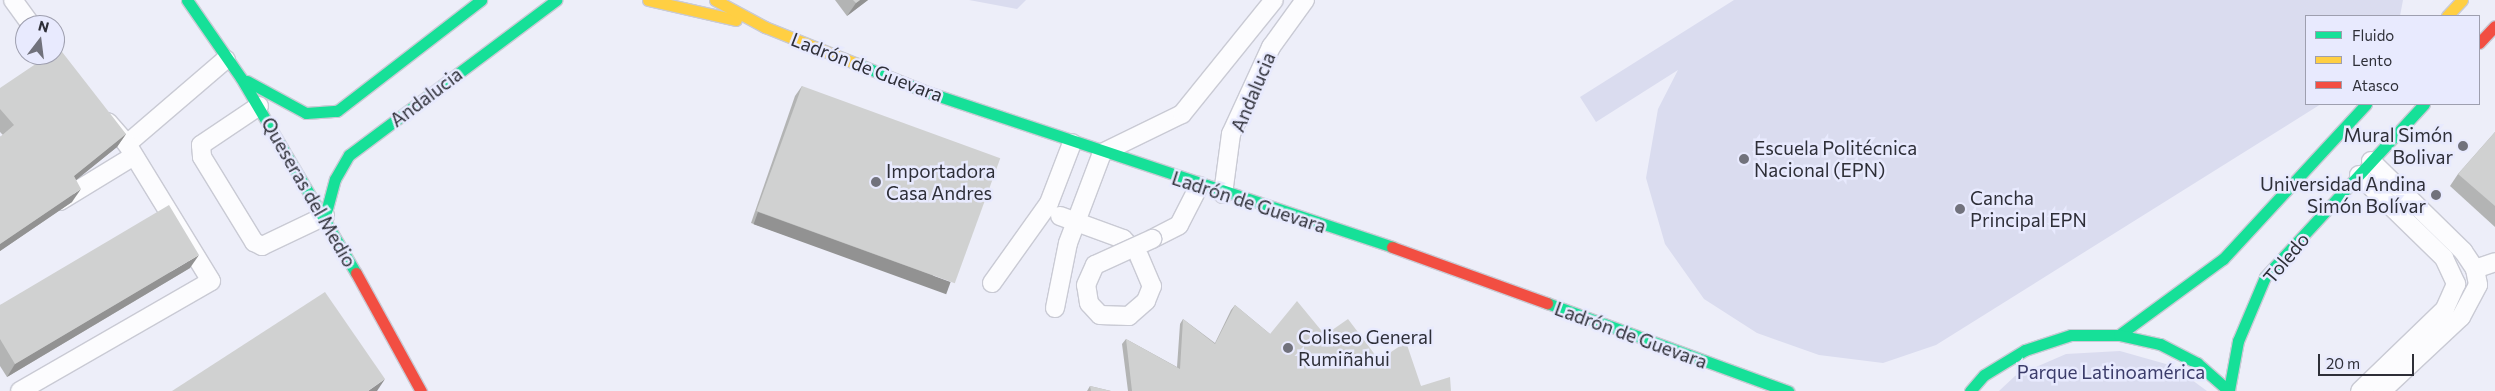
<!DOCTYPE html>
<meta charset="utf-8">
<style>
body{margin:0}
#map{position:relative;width:2495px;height:391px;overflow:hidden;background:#edeef9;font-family:Commissioner,sans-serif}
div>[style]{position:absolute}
.green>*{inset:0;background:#dadcef}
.roads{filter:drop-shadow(1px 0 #c9cad4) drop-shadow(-1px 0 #c9cad4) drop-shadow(0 1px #c9cad4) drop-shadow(0 -1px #c9cad4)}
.lane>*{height:18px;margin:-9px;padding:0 9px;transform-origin:9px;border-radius:9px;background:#fcfcfe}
.fast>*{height:11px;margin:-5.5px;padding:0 5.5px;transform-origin:5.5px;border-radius:5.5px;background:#16e098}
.slow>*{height:11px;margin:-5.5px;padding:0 5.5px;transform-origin:5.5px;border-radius:5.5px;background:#ffcf43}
.jam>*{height:11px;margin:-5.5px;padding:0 5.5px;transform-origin:5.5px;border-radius:5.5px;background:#f24e42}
.bridges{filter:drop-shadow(1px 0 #c9cad4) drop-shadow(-1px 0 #c9cad4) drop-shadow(0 1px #c9cad4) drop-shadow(0 -1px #c9cad4)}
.lane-bridge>*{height:18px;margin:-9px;padding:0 9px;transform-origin:9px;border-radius:9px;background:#fcfcfe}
.wall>*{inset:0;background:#b3b4b4}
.shaded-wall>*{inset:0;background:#929292;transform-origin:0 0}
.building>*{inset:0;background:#d0d1d1;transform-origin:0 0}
.dots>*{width:14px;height:14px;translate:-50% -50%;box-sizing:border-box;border:2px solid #e8eafe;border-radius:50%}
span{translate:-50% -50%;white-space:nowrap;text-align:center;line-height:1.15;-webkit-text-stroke:5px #e8eafe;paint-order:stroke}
.street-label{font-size:19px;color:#2e2f38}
.poi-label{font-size:19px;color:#2e2f38}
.right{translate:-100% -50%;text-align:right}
.left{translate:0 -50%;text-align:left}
.park-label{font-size:19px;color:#3b3c6a}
.legend{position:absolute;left:2305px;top:15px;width:175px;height:90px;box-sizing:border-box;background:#e8eafe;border:1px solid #9e9faf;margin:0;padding:6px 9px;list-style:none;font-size:15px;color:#2e2f38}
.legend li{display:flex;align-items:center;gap:10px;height:25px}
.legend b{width:25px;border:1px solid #9e9faf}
.north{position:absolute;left:15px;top:15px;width:50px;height:50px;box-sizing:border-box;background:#e8eafe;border:1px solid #9e9faf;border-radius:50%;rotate:15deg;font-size:14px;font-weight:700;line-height:20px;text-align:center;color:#2e2f38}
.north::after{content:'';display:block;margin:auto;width:18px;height:22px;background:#71727c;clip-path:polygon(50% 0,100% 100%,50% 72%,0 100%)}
.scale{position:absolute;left:2318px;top:354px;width:96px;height:22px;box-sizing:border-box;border:2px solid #2e2f38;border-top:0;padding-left:6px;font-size:15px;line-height:18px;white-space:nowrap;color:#2e2f38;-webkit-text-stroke:4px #e8eafe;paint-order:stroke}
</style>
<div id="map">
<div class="green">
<i style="clip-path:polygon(969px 0,1026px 0,1017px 9px)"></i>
<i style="clip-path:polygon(1734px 0,2403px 0,2400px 16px,2306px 16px,2306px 104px,2321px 104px,1936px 345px,1883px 363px,1819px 355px,1757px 333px,1704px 299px,1665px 244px,1646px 178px,1658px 109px,1678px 70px,1596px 122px,1580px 97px)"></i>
<i style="clip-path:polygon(2120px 351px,2173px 366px,2207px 391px,1999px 391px,2015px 376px,2066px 354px)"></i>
</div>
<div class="roads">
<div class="lane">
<i style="left:13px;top:0;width:31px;rotate:54deg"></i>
<i style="left:259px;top:106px;width:70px;rotate:146.1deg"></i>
<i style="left:201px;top:145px;width:12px;rotate:85deg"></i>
<i style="left:202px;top:157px;width:100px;rotate:58.5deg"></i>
<i style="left:254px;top:242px;width:9px;rotate:27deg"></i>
<i style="left:262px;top:246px;width:70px;rotate:-25.5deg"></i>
<i style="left:127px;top:144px;width:130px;rotate:-40.6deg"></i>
<i style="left:2371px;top:161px;width:129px;rotate:44.4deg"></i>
<i style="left:2463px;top:251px;width:22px;rotate:56deg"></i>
<i style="left:2475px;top:269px;width:16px;rotate:79deg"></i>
<i style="left:2478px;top:285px;width:36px;rotate:118deg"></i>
<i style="left:2461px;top:317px;width:108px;rotate:136.9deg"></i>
<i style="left:2359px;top:175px;width:119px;rotate:44.3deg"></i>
<i style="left:2444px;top:258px;width:29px;rotate:65deg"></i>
<i style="left:2456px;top:284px;width:27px;rotate:114deg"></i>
<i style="left:2445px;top:309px;width:118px;rotate:136deg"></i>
<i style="left:1223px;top:194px;width:61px;rotate:-82.4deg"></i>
<i style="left:1231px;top:134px;width:96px;rotate:-65.3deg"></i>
<i style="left:1271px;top:47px;width:58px;rotate:-54.1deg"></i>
<i style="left:60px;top:201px;width:84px;rotate:-31.4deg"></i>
<i style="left:1060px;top:216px;width:67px;rotate:20.1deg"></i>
<i style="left:1123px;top:239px;width:23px;rotate:47deg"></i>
<i style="left:1152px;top:239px;width:30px;rotate:-27deg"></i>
<i style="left:1179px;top:225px;width:44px;rotate:-62.9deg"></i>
<i style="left:2475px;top:269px;width:21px;rotate:-19deg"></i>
<i style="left:992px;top:283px;width:98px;rotate:-54.5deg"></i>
<i style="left:1049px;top:203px;width:64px;rotate:-69deg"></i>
<i style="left:1055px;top:308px;width:66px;rotate:-78.7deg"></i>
<i style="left:1068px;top:243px;width:96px;rotate:-69.3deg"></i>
<i style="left:1102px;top:153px;width:89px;rotate:-26deg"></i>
<i style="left:1182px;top:114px;width:146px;rotate:-51.1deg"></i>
<i style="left:20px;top:391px;width:220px;rotate:-29.9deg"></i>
<i style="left:211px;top:281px;width:161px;rotate:-121.5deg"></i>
<i style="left:127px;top:144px;width:29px;rotate:-131deg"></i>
</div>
<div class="fast">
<i style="left:187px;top:0;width:95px;rotate:55.3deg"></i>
<i style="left:241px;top:78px;width:226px;rotate:59.5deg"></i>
<i style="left:857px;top:64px;width:75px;rotate:21.8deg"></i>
<i style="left:927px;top:92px;width:490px;rotate:18.4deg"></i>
<i style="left:247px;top:81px;width:67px;rotate:28.5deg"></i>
<i style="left:306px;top:113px;width:31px;rotate:-4deg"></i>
<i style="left:337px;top:111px;width:182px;rotate:-37.6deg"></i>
<i style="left:325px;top:216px;width:38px;rotate:-75deg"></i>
<i style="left:335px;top:179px;width:28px;rotate:-60deg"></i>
<i style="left:349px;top:155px;width:259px;rotate:-36.8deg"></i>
<i style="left:1547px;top:303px;width:257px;rotate:20.1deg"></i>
<i style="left:2119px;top:335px;width:129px;rotate:-36.2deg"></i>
<i style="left:2223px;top:259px;width:211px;rotate:-47.3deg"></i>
<i style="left:2229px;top:390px;width:50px;rotate:-79.6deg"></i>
<i style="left:2238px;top:341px;width:69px;rotate:-67.1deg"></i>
<i style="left:2265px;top:277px;width:235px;rotate:-47.4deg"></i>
<i style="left:1970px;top:391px;width:21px;rotate:-49deg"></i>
<i style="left:1984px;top:375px;width:48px;rotate:-31.4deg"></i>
<i style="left:2025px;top:350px;width:48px;rotate:-18.1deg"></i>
<i style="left:2071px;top:335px;width:48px"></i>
<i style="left:2119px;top:335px;width:42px;rotate:12.4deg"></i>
<i style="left:2160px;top:344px;width:42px;rotate:27.2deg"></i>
<i style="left:2197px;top:363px;width:43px;rotate:41.2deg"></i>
</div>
<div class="slow">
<i style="left:648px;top:0;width:90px;rotate:12.8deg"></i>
<i style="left:715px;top:0;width:57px;rotate:28.4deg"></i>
<i style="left:765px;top:27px;width:99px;rotate:21.9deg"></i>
<i style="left:2447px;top:16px;width:22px;rotate:-47deg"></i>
</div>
<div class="jam">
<i style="left:2479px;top:43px;width:23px;rotate:-47deg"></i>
<i style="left:1392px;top:247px;width:165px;rotate:19.9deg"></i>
<i style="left:356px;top:273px;width:135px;rotate:61.2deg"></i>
</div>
</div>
<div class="bridges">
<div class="lane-bridge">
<i style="left:1139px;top:256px;width:33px;rotate:67deg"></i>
<i style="left:1152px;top:286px;width:16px;rotate:112deg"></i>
<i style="left:1146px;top:301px;width:23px;rotate:139deg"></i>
<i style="left:1129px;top:316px;width:29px;rotate:-178deg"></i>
<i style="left:1100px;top:315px;width:16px;rotate:-133deg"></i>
<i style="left:1089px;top:303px;width:18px;rotate:-99deg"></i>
<i style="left:1086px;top:285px;width:22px;rotate:-66deg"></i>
<i style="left:1095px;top:265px;width:63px;rotate:-24.5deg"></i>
</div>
</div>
<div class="wall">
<i style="clip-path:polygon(835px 0,868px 0,847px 16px)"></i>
<i style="clip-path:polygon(802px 86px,944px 291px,751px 223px,795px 96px)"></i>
<i style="clip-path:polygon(0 88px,126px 134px,117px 147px,76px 180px,72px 202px,0 251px,0 137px,3px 135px,0 132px)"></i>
<i style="clip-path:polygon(2495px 132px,2495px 227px,2450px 186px,2458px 174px)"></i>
<i style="clip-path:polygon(190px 268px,7px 377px,0 366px,0 305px)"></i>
<i style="clip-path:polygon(1235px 305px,1270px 334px,1325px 335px,1379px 360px,1421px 386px,1451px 391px,1128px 391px,1122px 344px,1126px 339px,1177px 367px,1180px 324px,1183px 319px,1215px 343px,1231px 310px)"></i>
<i style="clip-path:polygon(1090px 386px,1111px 391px,1087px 391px)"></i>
</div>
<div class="shaded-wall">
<i style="clip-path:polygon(860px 0,868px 0,847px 16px,856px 3px)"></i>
<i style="clip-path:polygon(126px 134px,117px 147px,65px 189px,74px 176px)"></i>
<i style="clip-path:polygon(81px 189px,72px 202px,0 251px,0 244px)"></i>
<i style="left:758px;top:212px;width:205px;height:13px;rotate:20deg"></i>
<i style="clip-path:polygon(199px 255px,190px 268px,7px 377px,15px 364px)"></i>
<i style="clip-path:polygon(385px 379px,377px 391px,368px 391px)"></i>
</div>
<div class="building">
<i style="clip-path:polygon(853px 0,860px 0,856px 3px)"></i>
<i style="clip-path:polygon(59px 48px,126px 134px,74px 176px,81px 189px,0 244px,0 137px,14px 125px,0 109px,0 88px,49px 55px,55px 55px,55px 51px)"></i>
<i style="left:802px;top:86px;width:211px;height:133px;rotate:20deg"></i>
<i style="clip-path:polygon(2495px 132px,2495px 206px,2458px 174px)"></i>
<i style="clip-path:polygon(169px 205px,199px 255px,15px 364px,0 339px,0 305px)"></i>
<i style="clip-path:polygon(325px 292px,385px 379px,368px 391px,172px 391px)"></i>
<i style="clip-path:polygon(1297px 301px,1325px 335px,1348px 319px,1379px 360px,1406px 342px,1421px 386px,1450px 377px,1451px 391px,1132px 391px,1126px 339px,1180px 369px,1183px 319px,1215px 344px,1235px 305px,1270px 334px)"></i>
<i style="clip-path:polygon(1090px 386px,1111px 391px,1091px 391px)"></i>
</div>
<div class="dots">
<i style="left:2463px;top:146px;background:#71727c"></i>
<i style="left:1744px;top:159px;background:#71727c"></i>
<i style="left:876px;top:182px;background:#71727c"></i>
<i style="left:2436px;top:195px;background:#71727c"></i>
<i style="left:1960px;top:209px;background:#71727c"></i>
<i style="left:1288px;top:348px;background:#71727c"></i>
</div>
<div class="street-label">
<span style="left:867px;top:67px;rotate:21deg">Ladrón de Guevara</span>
<span style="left:1253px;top:92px;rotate:-67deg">Andalucia</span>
<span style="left:426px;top:97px;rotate:-37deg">Andalucia</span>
<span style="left:309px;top:192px;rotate:60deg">Queseras del Medio</span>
<span style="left:1249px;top:202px;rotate:18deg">Ladrón de Guevara</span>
<span style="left:2286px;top:258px;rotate:-50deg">Toledo</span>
<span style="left:1631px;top:335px;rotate:20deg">Ladrón de Guevara</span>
</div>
<div class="poi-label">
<span class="right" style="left:2453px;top:146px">Mural Simón<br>Bolivar</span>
<span class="left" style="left:1754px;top:159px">Escuela Politécnica<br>Nacional (EPN)</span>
<span class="left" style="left:886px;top:182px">Importadora<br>Casa Andres</span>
<span class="right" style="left:2426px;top:195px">Universidad Andina<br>Simón Bolívar</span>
<span class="left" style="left:1970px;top:209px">Cancha<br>Principal EPN</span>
<span class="left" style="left:1298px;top:348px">Coliseo General<br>Rumiñahui</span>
</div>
<div class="park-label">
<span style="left:2111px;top:372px">Parque Latinoamérica</span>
</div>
<ul class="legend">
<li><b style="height:6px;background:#16e098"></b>Fluido</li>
<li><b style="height:6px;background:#ffcf43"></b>Lento</li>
<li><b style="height:6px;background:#f24e42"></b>Atasco</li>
</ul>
<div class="north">N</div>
<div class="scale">20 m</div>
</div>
